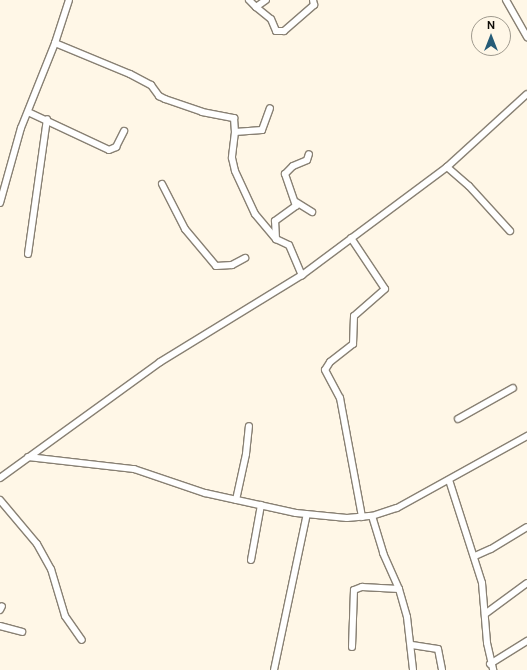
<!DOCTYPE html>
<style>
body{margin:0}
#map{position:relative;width:527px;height:670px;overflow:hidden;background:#fff7e7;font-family:"DM Sans",sans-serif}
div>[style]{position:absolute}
.roads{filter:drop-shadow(1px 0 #888073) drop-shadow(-1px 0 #888073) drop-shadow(0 1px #888073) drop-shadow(0 -1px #888073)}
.minor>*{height:6px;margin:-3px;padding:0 3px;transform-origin:3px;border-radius:3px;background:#fff}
span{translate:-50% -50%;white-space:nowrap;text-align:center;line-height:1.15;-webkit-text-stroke:4px #fff7e7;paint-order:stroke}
.north{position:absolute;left:471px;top:16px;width:40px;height:40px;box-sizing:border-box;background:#fff7e7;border:1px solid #9f998d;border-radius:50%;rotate:0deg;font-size:11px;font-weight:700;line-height:16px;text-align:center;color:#0e0b07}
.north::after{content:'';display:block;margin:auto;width:14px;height:18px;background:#265c77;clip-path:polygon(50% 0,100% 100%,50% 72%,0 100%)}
</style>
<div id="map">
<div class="roads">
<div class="minor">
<i style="left:249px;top:0;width:10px;rotate:45deg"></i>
<i style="left:256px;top:7px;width:12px;rotate:-35deg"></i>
<i style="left:506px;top:0;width:43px;rotate:60.4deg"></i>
<i style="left:256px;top:7px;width:19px;rotate:39deg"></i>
<i style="left:271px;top:19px;width:13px;rotate:67deg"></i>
<i style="left:276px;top:31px;width:8px"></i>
<i style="left:284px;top:31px;width:40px;rotate:-41deg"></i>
<i style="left:314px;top:5px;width:5px;rotate:-101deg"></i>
<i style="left:55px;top:43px;width:81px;rotate:22.5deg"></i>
<i style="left:130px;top:74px;width:24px;rotate:28deg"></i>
<i style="left:151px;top:85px;width:14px;rotate:54deg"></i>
<i style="left:159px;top:96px;width:7px;rotate:27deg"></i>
<i style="left:165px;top:99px;width:39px;rotate:19deg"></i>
<i style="left:202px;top:112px;width:33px;rotate:11deg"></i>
<i style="left:234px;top:118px;width:14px;rotate:86deg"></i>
<i style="left:235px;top:132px;width:26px;rotate:97deg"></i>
<i style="left:232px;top:158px;width:13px;rotate:77deg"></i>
<i style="left:235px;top:171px;width:47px;rotate:65.1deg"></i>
<i style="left:255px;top:214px;width:33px;rotate:50deg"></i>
<i style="left:276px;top:239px;width:14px;rotate:25deg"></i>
<i style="left:289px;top:245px;width:33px;rotate:67deg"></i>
<i style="left:28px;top:112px;width:89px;rotate:25.1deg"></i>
<i style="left:109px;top:150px;width:8px;rotate:-23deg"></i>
<i style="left:116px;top:147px;width:18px;rotate:-63deg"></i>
<i style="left:235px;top:132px;width:27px;rotate:-4deg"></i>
<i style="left:262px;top:130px;width:23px;rotate:-70deg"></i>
<i style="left:447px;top:167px;width:29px;rotate:41deg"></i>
<i style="left:469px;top:186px;width:61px;rotate:47.7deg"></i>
<i style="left:162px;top:184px;width:51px;rotate:62.9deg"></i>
<i style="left:185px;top:229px;width:48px;rotate:50deg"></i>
<i style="left:216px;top:266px;width:16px;rotate:-4deg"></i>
<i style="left:232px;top:265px;width:15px;rotate:-28deg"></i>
<i style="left:296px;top:202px;width:19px;rotate:32deg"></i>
<i style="left:0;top:203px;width:78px;rotate:-74.4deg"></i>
<i style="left:21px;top:128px;width:92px;rotate:-68.2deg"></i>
<i style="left:55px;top:43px;width:45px;rotate:-72deg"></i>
<i style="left:351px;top:238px;width:61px;rotate:56.3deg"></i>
<i style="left:385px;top:289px;width:41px;rotate:138.9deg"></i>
<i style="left:354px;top:316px;width:28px;rotate:92deg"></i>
<i style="left:353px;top:344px;width:29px;rotate:142deg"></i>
<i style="left:330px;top:362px;width:9px;rotate:122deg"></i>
<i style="left:325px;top:370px;width:32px;rotate:62deg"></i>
<i style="left:340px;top:398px;width:121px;rotate:79.5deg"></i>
<i style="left:276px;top:239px;width:18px;rotate:-93deg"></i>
<i style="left:275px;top:221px;width:26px;rotate:-36deg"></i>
<i style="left:296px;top:206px;width:34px;rotate:-109deg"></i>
<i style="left:285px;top:174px;width:11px;rotate:-45deg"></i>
<i style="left:293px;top:166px;width:15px;rotate:-23deg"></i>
<i style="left:307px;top:160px;width:6px;rotate:-72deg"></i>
<i style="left:28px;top:254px;width:136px;rotate:-82deg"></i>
<i style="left:458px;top:419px;width:63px;rotate:-29.4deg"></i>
<i style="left:28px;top:457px;width:107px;rotate:6.5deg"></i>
<i style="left:134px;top:469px;width:75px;rotate:18.7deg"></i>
<i style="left:205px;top:493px;width:93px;rotate:12.4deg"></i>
<i style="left:296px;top:513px;width:51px;rotate:5.6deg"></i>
<i style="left:347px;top:518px;width:25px;rotate:-5deg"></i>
<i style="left:372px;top:516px;width:26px;rotate:-18deg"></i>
<i style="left:397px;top:508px;width:149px;rotate:-29deg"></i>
<i style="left:0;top:478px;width:198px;rotate:-35.9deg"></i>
<i style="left:160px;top:362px;width:167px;rotate:-31.5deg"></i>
<i style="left:302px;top:275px;width:181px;rotate:-36.7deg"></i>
<i style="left:447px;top:167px;width:108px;rotate:-42.4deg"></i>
<i style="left:449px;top:480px;width:108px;rotate:72.2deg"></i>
<i style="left:482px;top:583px;width:60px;rotate:85.2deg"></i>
<i style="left:487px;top:643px;width:28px;rotate:77deg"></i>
<i style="left:0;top:500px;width:57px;rotate:49.9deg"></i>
<i style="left:37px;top:544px;width:29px;rotate:61deg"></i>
<i style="left:51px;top:569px;width:49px;rotate:73.4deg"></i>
<i style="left:65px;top:616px;width:29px;rotate:55deg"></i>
<i style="left:236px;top:500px;width:47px;rotate:-77.7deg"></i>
<i style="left:246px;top:454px;width:28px;rotate:-84deg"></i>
<i style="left:372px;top:516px;width:39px;rotate:73deg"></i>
<i style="left:383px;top:553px;width:39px;rotate:66deg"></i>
<i style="left:399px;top:589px;width:29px;rotate:74deg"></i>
<i style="left:407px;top:617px;width:53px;rotate:83.5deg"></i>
<i style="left:475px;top:556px;width:17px;rotate:-24deg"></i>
<i style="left:491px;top:549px;width:42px;rotate:-31.4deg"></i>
<i style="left:251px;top:560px;width:56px;rotate:-79.7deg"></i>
<i style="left:0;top:610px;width:4px;rotate:-63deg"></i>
<i style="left:485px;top:614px;width:52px;rotate:-36.4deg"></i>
<i style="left:0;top:626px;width:23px;rotate:15deg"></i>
<i style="left:412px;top:645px;width:26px;rotate:9deg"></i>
<i style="left:438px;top:649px;width:21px;rotate:79deg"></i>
<i style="left:352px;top:647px;width:57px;rotate:-88deg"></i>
<i style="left:354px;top:590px;width:9px;rotate:-21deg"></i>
<i style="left:362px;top:587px;width:37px;rotate:3deg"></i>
<i style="left:490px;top:664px;width:44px;rotate:-31.9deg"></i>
<i style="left:274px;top:670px;width:159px;rotate:-78.1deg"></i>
</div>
</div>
<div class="north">N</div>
</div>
